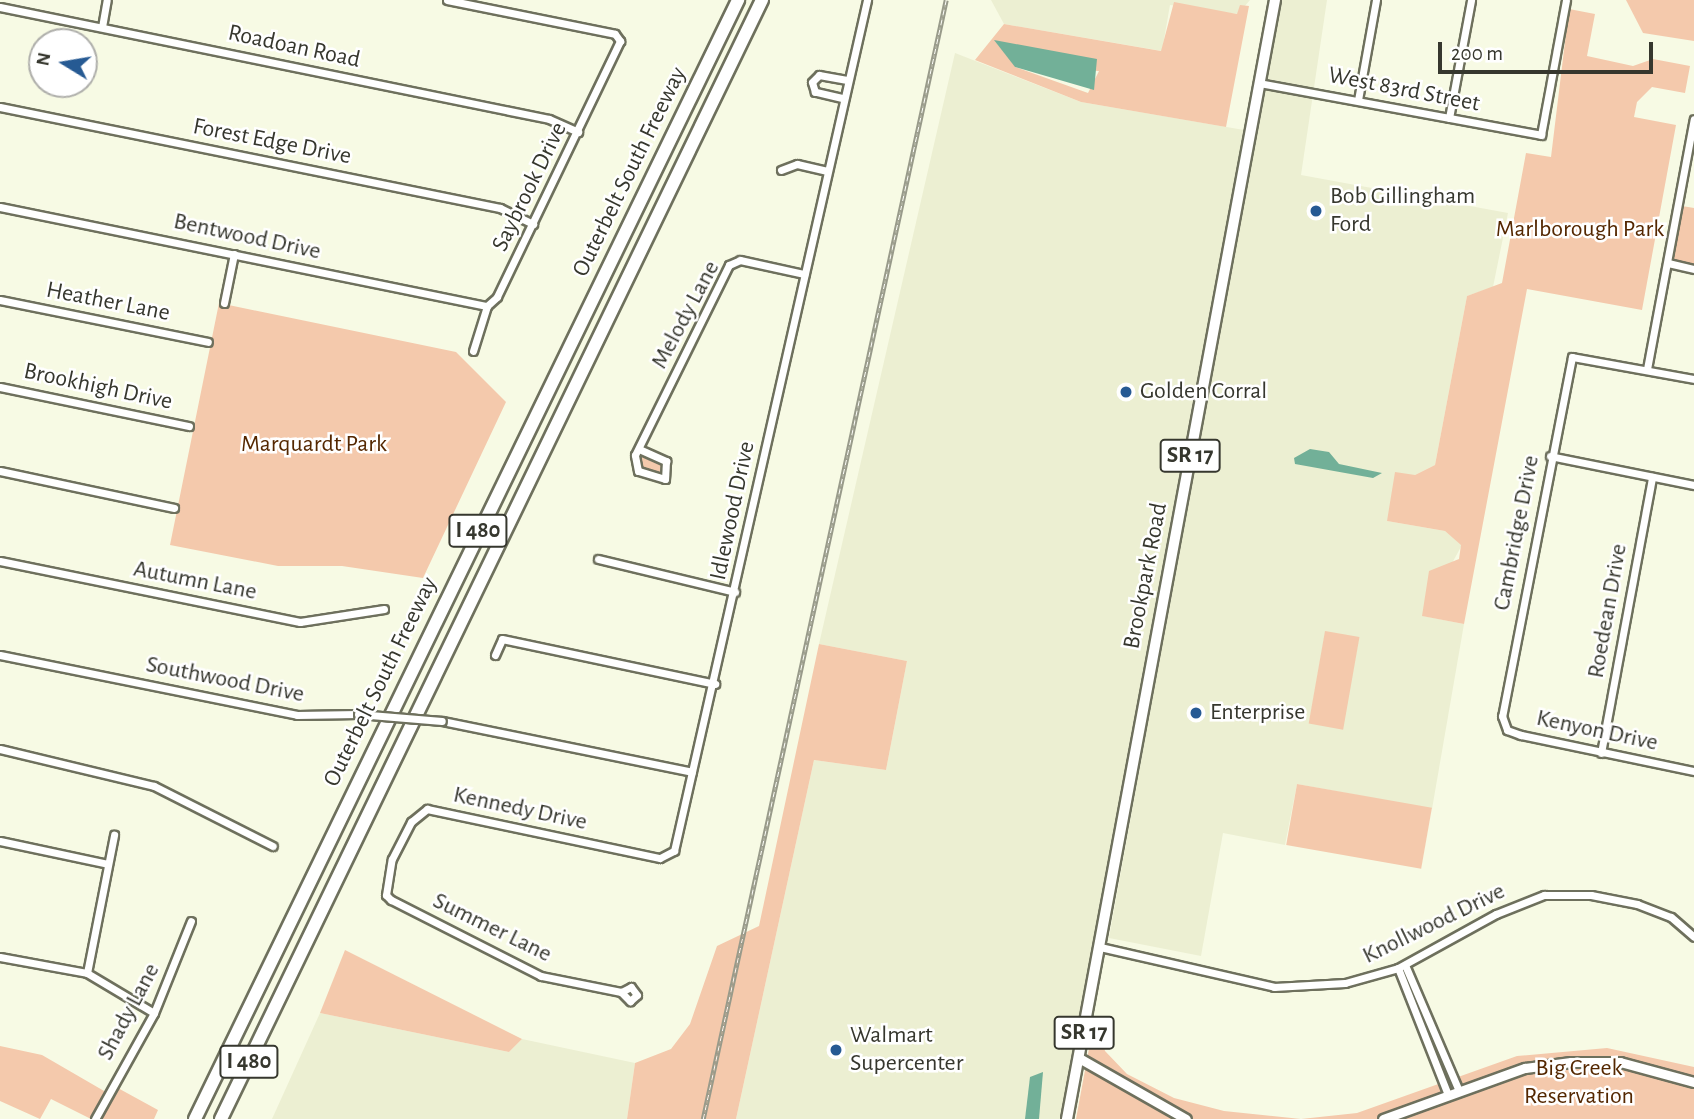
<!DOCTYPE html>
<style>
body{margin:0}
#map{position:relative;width:1694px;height:1119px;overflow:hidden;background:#f7fae4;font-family:"Alegreya Sans",sans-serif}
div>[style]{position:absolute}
.built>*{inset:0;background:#ecefd2}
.green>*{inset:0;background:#f4c9ac;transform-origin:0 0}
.water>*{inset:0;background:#72b098}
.roads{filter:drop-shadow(2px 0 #6e705d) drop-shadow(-2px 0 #6e705d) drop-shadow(0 2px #6e705d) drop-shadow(0 -2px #6e705d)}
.minor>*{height:7px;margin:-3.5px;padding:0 3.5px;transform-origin:3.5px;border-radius:3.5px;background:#fff}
.tertiary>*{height:9px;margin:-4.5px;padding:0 4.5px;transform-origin:4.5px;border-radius:4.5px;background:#fff}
.primary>*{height:10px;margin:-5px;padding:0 5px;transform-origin:5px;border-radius:5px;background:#fff}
.motorway>*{height:12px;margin:-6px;padding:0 6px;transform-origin:6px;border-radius:6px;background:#fff}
.rail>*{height:4.5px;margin-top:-2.25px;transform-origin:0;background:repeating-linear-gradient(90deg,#fff 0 5px,#989a8a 0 10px);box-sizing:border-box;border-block:2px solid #989a8a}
.bridges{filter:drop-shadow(2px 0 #6e705d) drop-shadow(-2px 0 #6e705d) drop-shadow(0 2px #6e705d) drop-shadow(0 -2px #6e705d)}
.minor-bridge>*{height:7px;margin:-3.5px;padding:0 3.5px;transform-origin:3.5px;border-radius:3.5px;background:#fff}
.dots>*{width:19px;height:19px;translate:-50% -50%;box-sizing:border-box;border:4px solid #fff;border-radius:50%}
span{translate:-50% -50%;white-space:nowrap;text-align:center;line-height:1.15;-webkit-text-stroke:5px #fff;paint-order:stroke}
.shield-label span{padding:2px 5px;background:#fff;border:2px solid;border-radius:5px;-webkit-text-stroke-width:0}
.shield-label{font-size:23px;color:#36372e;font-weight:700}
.street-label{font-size:24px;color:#36372e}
.poi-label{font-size:24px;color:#36372e}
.left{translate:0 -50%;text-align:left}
.park-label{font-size:24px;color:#542700}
.north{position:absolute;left:28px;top:28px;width:70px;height:70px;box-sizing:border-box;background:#fff;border:2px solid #afafab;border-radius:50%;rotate:281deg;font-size:19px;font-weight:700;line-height:28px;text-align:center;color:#36372e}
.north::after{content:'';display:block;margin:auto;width:24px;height:32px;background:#265a93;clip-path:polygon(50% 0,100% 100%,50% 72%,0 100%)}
.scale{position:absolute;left:1438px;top:42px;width:215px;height:32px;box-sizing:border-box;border:4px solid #36372e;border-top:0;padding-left:9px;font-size:21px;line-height:24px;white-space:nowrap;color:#36372e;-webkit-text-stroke:5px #fff;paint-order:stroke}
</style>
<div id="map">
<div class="built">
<i style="clip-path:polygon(991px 0,1250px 0,1238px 14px,1170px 5px,1162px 51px,1004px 24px)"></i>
<i style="clip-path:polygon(1279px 0,1327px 0,1301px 175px,1508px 213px,1493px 287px,1467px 296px,1435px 465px,1415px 475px,1387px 521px,1445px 531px,1462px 545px,1423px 616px,1464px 624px,1432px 809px,1297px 784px,1285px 845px,1223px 833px,1201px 956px,1109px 938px)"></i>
<i style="clip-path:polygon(955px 53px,1081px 102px,1244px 130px,1061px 1119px,736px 1119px,814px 760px,886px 770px,907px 661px,819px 644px)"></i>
<i style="clip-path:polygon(320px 1013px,509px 1052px,522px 1039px,635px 1063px,627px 1119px,272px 1119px)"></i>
</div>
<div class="green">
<i style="clip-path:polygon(1626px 0,1694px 0,1694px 41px,1643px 33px)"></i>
<i style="clip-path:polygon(evenodd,1174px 2px,1237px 14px,1240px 5px,1249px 6px,1226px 127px,1081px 102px,975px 60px,1004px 24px,1161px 51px,1174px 2px,1015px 67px,1099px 71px,1088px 93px,1015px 67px)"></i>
<i style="clip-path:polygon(1569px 9px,1595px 14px,1587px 56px,1633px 66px,1653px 59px,1690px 66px,1685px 93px,1652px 87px,1637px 102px,1634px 117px,1676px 125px,1642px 310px,1527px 289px,1464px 624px,1422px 616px,1429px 571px,1459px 559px,1461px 545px,1445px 531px,1387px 521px,1395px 472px,1415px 475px,1435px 465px,1467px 296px,1502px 283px,1526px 153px,1551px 157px)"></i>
<i style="clip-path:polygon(1682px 206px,1694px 208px,1694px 265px,1671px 260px)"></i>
<i style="clip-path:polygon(219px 303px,456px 352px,506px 402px,423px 578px,342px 566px,278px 566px,170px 545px)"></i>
<i style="clip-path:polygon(640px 456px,664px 466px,663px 477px,641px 470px)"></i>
<i style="left:1325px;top:631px;width:35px;height:94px;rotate:10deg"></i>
<i style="clip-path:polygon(819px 644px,907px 661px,886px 770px,814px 760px,736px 1119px,627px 1119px,635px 1063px,671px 1049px,690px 1024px,717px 946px,759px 926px)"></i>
<i style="left:1297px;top:784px;width:137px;height:62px;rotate:10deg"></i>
<i style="clip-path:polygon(345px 950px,522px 1039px,509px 1052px,320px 1013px)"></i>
<i style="clip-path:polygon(1095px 1016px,1105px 1051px,1127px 1074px,1174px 1098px,1224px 1111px,1301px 1119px,1357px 1113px,1517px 1056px,1607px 1048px,1694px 1067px,1694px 1119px,1076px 1119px)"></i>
<i style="clip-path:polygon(0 1046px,42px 1055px,111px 1095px,116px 1087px,158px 1110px,154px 1119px,91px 1119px,51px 1099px,40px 1119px,0 1101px)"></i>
</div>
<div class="water">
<i style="clip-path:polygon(994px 40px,1097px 59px,1094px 90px,1015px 67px)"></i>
<i style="clip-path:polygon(1310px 449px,1329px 452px,1339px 464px,1382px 473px,1373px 478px,1295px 464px,1294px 458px)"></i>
<i style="clip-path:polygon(1043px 1072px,1039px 1119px,1025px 1119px,1030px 1077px)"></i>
</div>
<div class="roads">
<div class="minor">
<i style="left:447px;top:0;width:171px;rotate:11.4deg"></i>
<i style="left:615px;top:34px;width:9px;rotate:54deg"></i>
<i style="left:620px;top:41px;width:284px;rotate:115.7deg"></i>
<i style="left:497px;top:297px;width:13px;rotate:138deg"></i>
<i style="left:487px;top:306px;width:47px;rotate:107.3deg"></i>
<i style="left:0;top:7px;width:560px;rotate:11.53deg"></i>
<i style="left:549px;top:119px;width:32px;rotate:24deg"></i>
<i style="left:102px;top:27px;width:27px;rotate:-80deg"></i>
<i style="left:1259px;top:83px;width:287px;rotate:10.4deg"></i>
<i style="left:1541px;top:135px;width:137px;rotate:-79.5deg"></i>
<i style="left:842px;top:98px;width:28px;rotate:-167deg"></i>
<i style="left:815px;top:92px;width:10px;rotate:-107deg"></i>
<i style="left:812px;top:82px;width:10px;rotate:-45deg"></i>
<i style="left:819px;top:75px;width:27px;rotate:10deg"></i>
<i style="left:1358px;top:100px;width:102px;rotate:-79.8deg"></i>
<i style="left:0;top:107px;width:510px;rotate:11.42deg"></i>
<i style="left:500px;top:208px;width:37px;rotate:26deg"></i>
<i style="left:1449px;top:118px;width:120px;rotate:-79.4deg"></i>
<i style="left:781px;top:170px;width:17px;rotate:-21deg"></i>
<i style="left:797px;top:164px;width:31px;rotate:13deg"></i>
<i style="left:0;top:207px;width:497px;rotate:11.5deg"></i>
<i style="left:1668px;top:263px;width:27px;rotate:13deg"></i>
<i style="left:0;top:300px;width:212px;rotate:11.4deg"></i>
<i style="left:224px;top:303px;width:50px;rotate:-78.5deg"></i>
<i style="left:1647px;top:369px;width:254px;rotate:-79.4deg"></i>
<i style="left:1694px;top:379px;width:124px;rotate:-169.8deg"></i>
<i style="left:1572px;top:357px;width:366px;rotate:101deg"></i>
<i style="left:1502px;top:716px;width:15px;rotate:70deg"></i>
<i style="left:1507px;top:730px;width:15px;rotate:20deg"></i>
<i style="left:1521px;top:735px;width:177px;rotate:11.8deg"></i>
<i style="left:0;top:387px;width:193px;rotate:11.7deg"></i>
<i style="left:639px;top:449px;width:30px;rotate:24deg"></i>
<i style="left:666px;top:461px;width:18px;rotate:93deg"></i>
<i style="left:665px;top:479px;width:28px;rotate:-163deg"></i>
<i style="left:638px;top:471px;width:16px;rotate:-101deg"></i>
<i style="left:635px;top:455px;width:212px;rotate:-63.7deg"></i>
<i style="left:729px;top:265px;width:12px;rotate:-24deg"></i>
<i style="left:740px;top:260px;width:66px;rotate:12.3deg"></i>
<i style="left:1550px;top:456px;width:147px;rotate:11.4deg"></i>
<i style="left:0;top:471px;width:178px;rotate:12deg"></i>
<i style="left:598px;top:559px;width:141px;rotate:13.5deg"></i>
<i style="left:0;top:561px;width:306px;rotate:11.5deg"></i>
<i style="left:300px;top:622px;width:85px;rotate:-8.8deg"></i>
<i style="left:0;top:655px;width:303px;rotate:11.4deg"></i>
<i style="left:297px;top:715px;width:61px;rotate:-0.9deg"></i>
<i style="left:495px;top:655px;width:17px;rotate:-66deg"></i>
<i style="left:502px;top:639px;width:218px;rotate:11.9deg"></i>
<i style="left:442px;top:721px;width:255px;rotate:11.5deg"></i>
<i style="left:0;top:749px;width:158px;rotate:13.5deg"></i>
<i style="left:154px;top:786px;width:133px;rotate:26.8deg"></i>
<i style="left:1601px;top:753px;width:281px;rotate:-79.5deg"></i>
<i style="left:0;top:841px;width:110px;rotate:12deg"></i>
<i style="left:1100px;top:947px;width:179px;rotate:12.9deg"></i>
<i style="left:1274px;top:987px;width:71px;rotate:-3.2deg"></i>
<i style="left:1345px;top:983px;width:55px;rotate:-15.8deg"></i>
<i style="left:1398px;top:968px;width:112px;rotate:-28.9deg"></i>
<i style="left:1496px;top:914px;width:52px;rotate:-21.6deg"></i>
<i style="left:1544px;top:895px;width:47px"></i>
<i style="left:1591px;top:895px;width:47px;rotate:11.1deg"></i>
<i style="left:1637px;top:904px;width:36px;rotate:21deg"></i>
<i style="left:1671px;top:917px;width:30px;rotate:41deg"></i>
<i style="left:0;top:957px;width:88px;rotate:10.4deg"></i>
<i style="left:87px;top:973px;width:78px;rotate:30.8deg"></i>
<i style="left:1405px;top:965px;width:137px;rotate:66.8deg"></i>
<i style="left:1398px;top:968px;width:136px;rotate:68.5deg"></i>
<i style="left:87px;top:973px;width:141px;rotate:-78.9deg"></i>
<i style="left:621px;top:992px;width:13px;rotate:45deg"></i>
<i style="left:630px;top:1001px;width:9px;rotate:-41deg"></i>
<i style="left:637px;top:995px;width:10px;rotate:-127deg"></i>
<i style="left:631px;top:987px;width:11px;rotate:153deg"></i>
<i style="left:621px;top:992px;width:82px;rotate:-168.7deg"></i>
<i style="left:541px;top:976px;width:168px;rotate:-153.1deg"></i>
<i style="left:391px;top:900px;width:7px;rotate:-135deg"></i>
<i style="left:386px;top:895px;width:36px;rotate:-81deg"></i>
<i style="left:392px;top:859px;width:42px;rotate:-62.8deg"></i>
<i style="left:411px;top:822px;width:21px;rotate:-39deg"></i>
<i style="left:427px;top:809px;width:238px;rotate:11.9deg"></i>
<i style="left:660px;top:858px;width:16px;rotate:-27deg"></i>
<i style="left:674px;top:851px;width:873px;rotate:-77.22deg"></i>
<i style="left:95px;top:1119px;width:121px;rotate:-60.9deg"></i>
<i style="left:154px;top:1013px;width:99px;rotate:-68.1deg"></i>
</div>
<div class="tertiary">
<i style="left:1079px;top:1058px;width:123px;rotate:29.7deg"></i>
<i style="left:1383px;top:1119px;width:151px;rotate:-19.8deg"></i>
<i style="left:1525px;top:1068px;width:46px;rotate:-7.4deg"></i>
<i style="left:1571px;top:1062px;width:49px"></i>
<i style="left:1620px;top:1062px;width:77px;rotate:15.1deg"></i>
</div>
<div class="primary">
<i style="left:1067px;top:1119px;width:1138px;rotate:-79.47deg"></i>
</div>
<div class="motorway">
<i style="left:195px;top:1119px;width:1244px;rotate:-64.11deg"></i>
<i style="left:221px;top:1119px;width:1243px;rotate:-64.2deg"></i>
</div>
</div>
<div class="rail">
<i style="left:703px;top:1119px;width:1145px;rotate:-77.75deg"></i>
</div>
<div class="bridges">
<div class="minor-bridge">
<i style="left:358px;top:714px;width:84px;rotate:4.8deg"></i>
</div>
</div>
<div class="dots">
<i style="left:1316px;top:211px;background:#265a93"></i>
<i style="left:1126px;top:392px;background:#265a93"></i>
<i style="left:1196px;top:713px;background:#265a93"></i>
<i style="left:836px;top:1050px;background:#265a93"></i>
</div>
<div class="shield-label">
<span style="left:1190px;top:456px">SR 17</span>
<span style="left:478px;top:531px">I 480</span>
<span style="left:1084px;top:1033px">SR 17</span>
<span style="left:249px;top:1062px">I 480</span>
</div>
<div class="street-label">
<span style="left:294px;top:47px;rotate:12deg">Roadoan Road</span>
<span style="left:1404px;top:90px;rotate:11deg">West 83rd Street</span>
<span style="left:272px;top:142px;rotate:11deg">Forest Edge Drive</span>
<span style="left:630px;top:172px;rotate:-64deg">Outerbelt South Freeway</span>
<span style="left:530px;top:187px;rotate:-64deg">Saybrook Drive</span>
<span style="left:247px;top:237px;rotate:12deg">Bentwood Drive</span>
<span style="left:108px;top:302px;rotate:11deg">Heather Lane</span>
<span style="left:686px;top:315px;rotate:-62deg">Melody Lane</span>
<span style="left:98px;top:387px;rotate:12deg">Brookhigh Drive</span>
<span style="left:733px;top:511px;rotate:-78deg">Idlewood Drive</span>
<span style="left:1517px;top:533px;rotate:-79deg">Cambridge Drive</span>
<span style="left:1146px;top:576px;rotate:-79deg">Brookpark Road</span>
<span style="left:195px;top:581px;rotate:11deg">Autumn Lane</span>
<span style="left:1608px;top:611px;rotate:-80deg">Roedean Drive</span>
<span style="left:225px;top:680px;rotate:11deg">Southwood Drive</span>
<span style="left:381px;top:682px;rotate:-64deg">Outerbelt South Freeway</span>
<span style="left:1597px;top:731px;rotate:12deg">Kenyon Drive</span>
<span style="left:520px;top:809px;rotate:12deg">Kennedy Drive</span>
<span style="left:1434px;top:924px;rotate:-26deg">Knollwood Drive</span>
<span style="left:492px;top:928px;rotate:26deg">Summer Lane</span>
<span style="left:129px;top:1012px;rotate:-62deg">Shady Lane</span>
</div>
<div class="poi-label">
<span class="left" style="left:1330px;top:211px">Bob Gillingham<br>Ford</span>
<span class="left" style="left:1140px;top:392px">Golden Corral</span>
<span class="left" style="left:1210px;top:713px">Enterprise</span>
<span class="left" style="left:850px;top:1050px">Walmart<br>Supercenter</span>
</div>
<div class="park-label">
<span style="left:1580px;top:230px">Marlborough Park</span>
<span style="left:314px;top:445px">Marquardt Park</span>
<span style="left:1579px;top:1083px">Big Creek<br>Reservation</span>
</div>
<div class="north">N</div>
<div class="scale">200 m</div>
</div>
